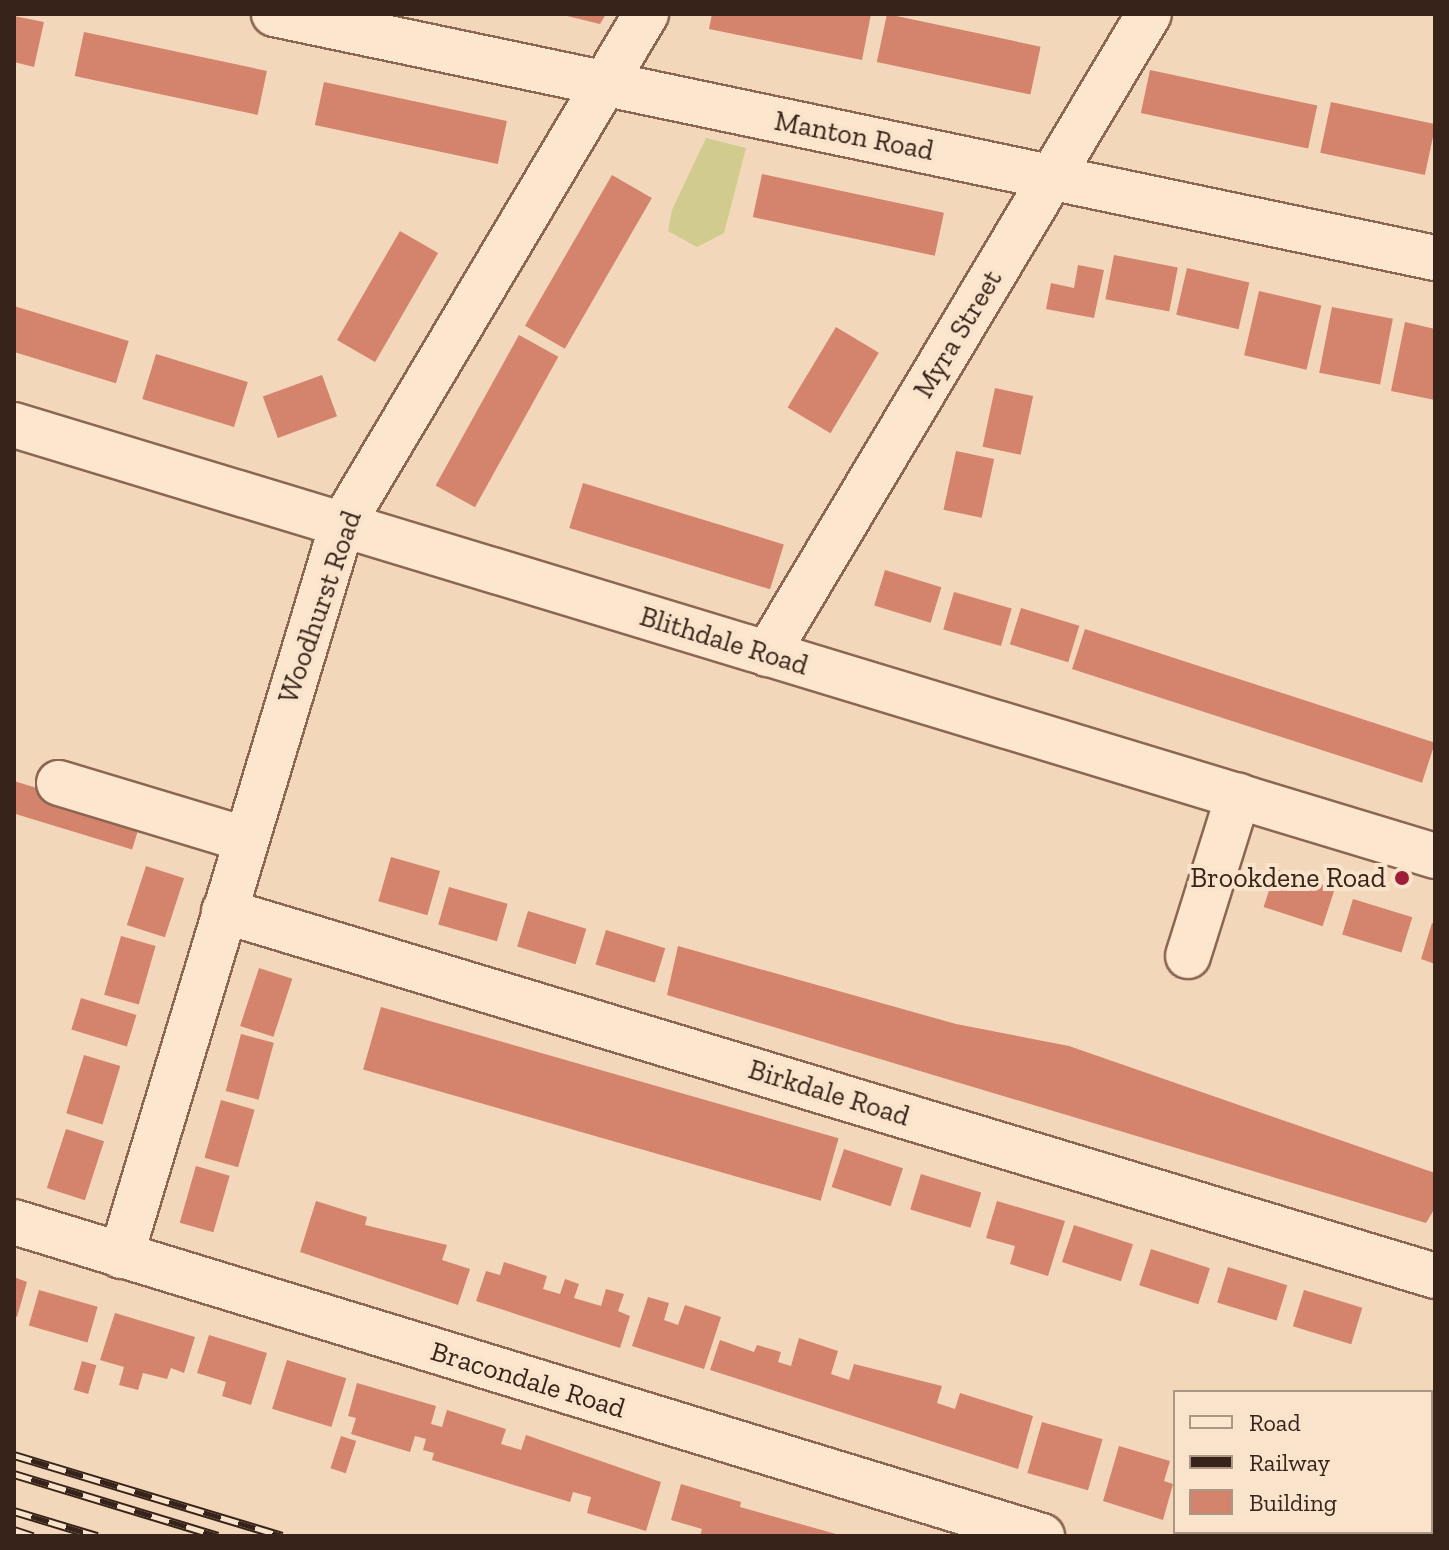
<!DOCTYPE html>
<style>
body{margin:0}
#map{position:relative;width:1449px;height:1550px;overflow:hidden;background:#f2d7bb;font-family:"Zilla Slab",serif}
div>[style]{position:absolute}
.green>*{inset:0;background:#d1cc8e}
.building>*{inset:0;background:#d4846c;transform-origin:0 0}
.roads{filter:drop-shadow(2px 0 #8b6653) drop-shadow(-2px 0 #8b6653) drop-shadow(0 2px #8b6653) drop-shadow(0 -2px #8b6653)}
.minor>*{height:44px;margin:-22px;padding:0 22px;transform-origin:22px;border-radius:22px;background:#fce6ce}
.rail>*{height:9px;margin-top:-4.5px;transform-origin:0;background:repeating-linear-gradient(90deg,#f9e3cb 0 18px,#38231a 0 36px);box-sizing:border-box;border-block:2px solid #38231a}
.dots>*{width:22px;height:22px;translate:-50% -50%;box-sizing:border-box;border:4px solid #f9e3cb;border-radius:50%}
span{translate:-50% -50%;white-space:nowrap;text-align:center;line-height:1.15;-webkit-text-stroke:8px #f9e3cb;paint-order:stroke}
.street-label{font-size:28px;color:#38231a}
.poi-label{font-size:28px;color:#38231a}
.right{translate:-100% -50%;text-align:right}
.frame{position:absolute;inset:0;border:16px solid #38231a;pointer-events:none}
.legend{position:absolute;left:1173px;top:1390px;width:260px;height:144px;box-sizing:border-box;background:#f9e3cb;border:2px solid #ac9684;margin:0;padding:10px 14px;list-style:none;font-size:24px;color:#38231a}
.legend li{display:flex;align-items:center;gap:16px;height:40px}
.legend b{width:40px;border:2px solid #ac9684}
</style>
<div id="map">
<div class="green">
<i style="clip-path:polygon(706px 138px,746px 148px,724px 233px,697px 247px,668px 231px,672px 210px)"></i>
</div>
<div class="building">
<i style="clip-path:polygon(559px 14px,606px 14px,600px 24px)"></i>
<i style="clip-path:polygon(712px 14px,871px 14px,862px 60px,709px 29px)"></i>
<i style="left:887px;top:14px;width:157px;height:49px;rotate:12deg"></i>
<i style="clip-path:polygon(14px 16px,44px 22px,34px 67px,14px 62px)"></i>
<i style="left:84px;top:32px;width:187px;height:45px;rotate:12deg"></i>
<i style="left:1150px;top:70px;width:171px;height:44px;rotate:12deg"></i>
<i style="left:324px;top:82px;width:187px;height:44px;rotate:12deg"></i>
<i style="left:1331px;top:102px;width:107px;height:52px;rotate:12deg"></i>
<i style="left:762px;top:174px;width:186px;height:44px;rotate:12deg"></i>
<i style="left:612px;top:175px;width:46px;height:174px;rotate:30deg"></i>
<i style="left:400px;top:231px;width:44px;height:126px;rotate:30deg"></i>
<i style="left:1114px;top:255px;width:65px;height:45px;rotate:11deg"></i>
<i style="clip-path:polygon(1078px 265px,1104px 270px,1094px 318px,1046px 309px,1051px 283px,1074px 288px)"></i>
<i style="left:1187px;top:268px;width:64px;height:48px;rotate:13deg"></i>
<i style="left:1259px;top:291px;width:64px;height:66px;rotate:13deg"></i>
<i style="left:14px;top:306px;width:120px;height:44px;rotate:17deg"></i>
<i style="left:1332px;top:307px;width:62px;height:67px;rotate:11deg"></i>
<i style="clip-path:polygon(1405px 322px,1435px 329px,1435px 400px,1391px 391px)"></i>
<i style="left:836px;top:327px;width:50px;height:94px;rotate:31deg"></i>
<i style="left:519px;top:335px;width:45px;height:172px;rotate:29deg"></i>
<i style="left:156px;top:354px;width:96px;height:47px;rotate:17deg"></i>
<i style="left:322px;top:375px;width:44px;height:63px;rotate:70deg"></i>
<i style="left:995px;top:388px;width:39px;height:60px;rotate:12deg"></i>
<i style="left:956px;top:451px;width:39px;height:60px;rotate:12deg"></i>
<i style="left:583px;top:483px;width:210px;height:47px;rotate:17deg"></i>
<i style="left:885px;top:570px;width:59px;height:37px;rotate:17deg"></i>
<i style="left:954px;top:592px;width:60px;height:39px;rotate:16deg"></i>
<i style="left:1021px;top:608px;width:61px;height:38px;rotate:17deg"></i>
<i style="left:1085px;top:629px;width:368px;height:42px;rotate:18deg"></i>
<i style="left:14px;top:781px;width:133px;height:31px;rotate:17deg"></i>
<i style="left:391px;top:857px;width:51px;height:46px;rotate:16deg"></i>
<i style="left:146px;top:866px;width:40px;height:62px;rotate:18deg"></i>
<i style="left:1276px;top:869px;width:62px;height:40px;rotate:18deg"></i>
<i style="left:449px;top:887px;width:61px;height:39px;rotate:16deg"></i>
<i style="left:1353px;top:899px;width:62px;height:37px;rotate:17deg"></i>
<i style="left:528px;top:911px;width:61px;height:37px;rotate:17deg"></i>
<i style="clip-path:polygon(1432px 923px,1435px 924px,1435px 964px,1421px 959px)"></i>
<i style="left:606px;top:930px;width:62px;height:36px;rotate:17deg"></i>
<i style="left:121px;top:936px;width:36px;height:61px;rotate:16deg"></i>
<i style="clip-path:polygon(678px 946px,956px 1024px,1069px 1046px,1435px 1173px,1435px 1208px,1426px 1223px,667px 995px)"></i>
<i style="left:259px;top:968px;width:35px;height:61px;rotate:18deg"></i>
<i style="left:81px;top:998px;width:58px;height:33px;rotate:17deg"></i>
<i style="left:381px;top:1007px;width:476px;height:65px;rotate:16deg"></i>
<i style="left:241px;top:1034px;width:34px;height:59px;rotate:15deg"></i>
<i style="left:84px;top:1055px;width:38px;height:61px;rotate:17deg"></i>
<i style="left:221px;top:1100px;width:35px;height:60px;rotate:16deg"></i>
<i style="left:66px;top:1129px;width:40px;height:62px;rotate:18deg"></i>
<i style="left:844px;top:1149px;width:62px;height:40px;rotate:18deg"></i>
<i style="left:196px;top:1166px;width:35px;height:59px;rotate:16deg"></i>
<i style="left:921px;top:1174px;width:63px;height:37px;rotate:17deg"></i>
<i style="clip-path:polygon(316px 1201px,367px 1217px,365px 1225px,447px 1245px,442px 1260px,470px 1269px,458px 1305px,300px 1252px)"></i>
<i style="clip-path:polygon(997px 1201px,1065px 1221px,1048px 1276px,1010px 1264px,1015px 1246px,986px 1238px)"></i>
<i style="left:1074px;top:1225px;width:62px;height:39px;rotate:18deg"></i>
<i style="left:1151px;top:1249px;width:62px;height:38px;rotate:18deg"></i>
<i style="clip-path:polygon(504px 1262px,547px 1276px,543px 1289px,560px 1294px,565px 1279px,579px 1284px,574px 1298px,601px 1306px,606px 1289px,624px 1294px,618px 1311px,630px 1316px,620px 1348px,476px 1301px,486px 1271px,500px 1275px)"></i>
<i style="left:1228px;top:1267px;width:62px;height:37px;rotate:17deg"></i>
<i style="clip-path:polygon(14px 1277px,27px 1282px,17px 1317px,14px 1316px)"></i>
<i style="left:39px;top:1290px;width:61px;height:37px;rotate:16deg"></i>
<i style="left:1304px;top:1290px;width:61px;height:38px;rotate:17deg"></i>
<i style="clip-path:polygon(648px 1297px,669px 1303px,664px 1320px,678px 1325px,685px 1305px,721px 1317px,704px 1369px,632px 1346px)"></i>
<i style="clip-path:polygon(115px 1313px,195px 1337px,184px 1373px,171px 1368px,167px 1379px,143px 1373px,138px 1390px,119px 1385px,124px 1367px,100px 1360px)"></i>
<i style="clip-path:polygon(209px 1335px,267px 1353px,251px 1405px,222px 1396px,226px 1382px,197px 1373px)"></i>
<i style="clip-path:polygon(799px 1338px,838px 1351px,831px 1374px,849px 1380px,854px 1364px,942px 1386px,937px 1403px,955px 1409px,960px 1393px,1033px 1416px,1018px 1469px,710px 1370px,720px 1340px,754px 1352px,757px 1345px,781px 1352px,778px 1362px,791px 1366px)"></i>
<i style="left:287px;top:1360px;width:62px;height:51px;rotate:17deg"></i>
<i style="left:82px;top:1361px;width:15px;height:30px;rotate:16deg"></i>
<i style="clip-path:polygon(357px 1383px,436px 1406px,431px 1424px,442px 1427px,447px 1410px,506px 1429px,501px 1444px,521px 1450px,526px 1435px,661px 1482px,646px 1531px,587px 1513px,591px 1497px,573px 1492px,570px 1502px,432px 1460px,434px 1453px,423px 1450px,426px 1439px,415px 1436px,410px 1452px,351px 1434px,356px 1418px,348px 1416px)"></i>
<i style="left:1431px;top:1395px;width:4px;height:64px;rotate:14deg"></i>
<i style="left:1042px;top:1422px;width:63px;height:53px;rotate:16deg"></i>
<i style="left:341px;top:1436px;width:16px;height:34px;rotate:18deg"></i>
<i style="clip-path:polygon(1119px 1446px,1170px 1461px,1164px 1481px,1173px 1484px,1163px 1520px,1103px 1501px)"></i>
<i style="clip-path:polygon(681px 1484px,741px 1502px,740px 1507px,843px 1536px,700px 1536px,702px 1529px,671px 1520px)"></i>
<i style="clip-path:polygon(1243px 1532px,1242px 1536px,1201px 1533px,1201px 1532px)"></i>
<i style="clip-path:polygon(1350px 1532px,1392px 1532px,1349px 1536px)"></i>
</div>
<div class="roads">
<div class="minor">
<i style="left:274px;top:14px;width:1186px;rotate:11.87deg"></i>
<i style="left:14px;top:425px;width:1485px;rotate:16.87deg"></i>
<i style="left:767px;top:654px;width:745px;rotate:-59.17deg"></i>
<i style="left:59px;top:783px;width:194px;rotate:16.8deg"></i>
<i style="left:224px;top:911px;width:1265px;rotate:16.77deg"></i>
<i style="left:1188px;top:956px;width:168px;rotate:-72.6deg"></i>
<i style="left:14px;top:1222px;width:1075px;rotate:16.99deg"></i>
<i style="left:121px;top:1256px;width:764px;rotate:-73.18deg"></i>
<i style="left:342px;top:525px;width:595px;rotate:-59.25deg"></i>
</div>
</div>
<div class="rail">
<i style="left:14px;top:1455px;width:280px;rotate:16.8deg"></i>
<i style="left:14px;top:1474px;width:213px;rotate:16.9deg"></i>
<i style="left:14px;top:1511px;width:87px;rotate:16.8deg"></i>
<i style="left:14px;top:1530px;width:20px;rotate:18deg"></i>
</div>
<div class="dots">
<i style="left:1402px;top:878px;background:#a01d37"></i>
</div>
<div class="street-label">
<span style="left:854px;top:136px;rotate:11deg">Manton Road</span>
<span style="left:958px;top:334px;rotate:-59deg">Myra Street</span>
<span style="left:320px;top:607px;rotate:-71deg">Woodhurst Road</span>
<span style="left:724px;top:641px;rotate:17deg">Blithdale Road</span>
<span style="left:829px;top:1093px;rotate:17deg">Birkdale Road</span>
<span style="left:528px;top:1380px;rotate:17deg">Bracondale Road</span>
</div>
<div class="poi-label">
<span class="right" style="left:1386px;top:878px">Brookdene Road</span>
</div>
<div class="frame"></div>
<ul class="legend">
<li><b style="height:10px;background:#fce6ce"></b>Road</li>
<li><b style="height:10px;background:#38231a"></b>Railway</li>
<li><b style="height:22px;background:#d4846c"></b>Building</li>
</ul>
</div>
